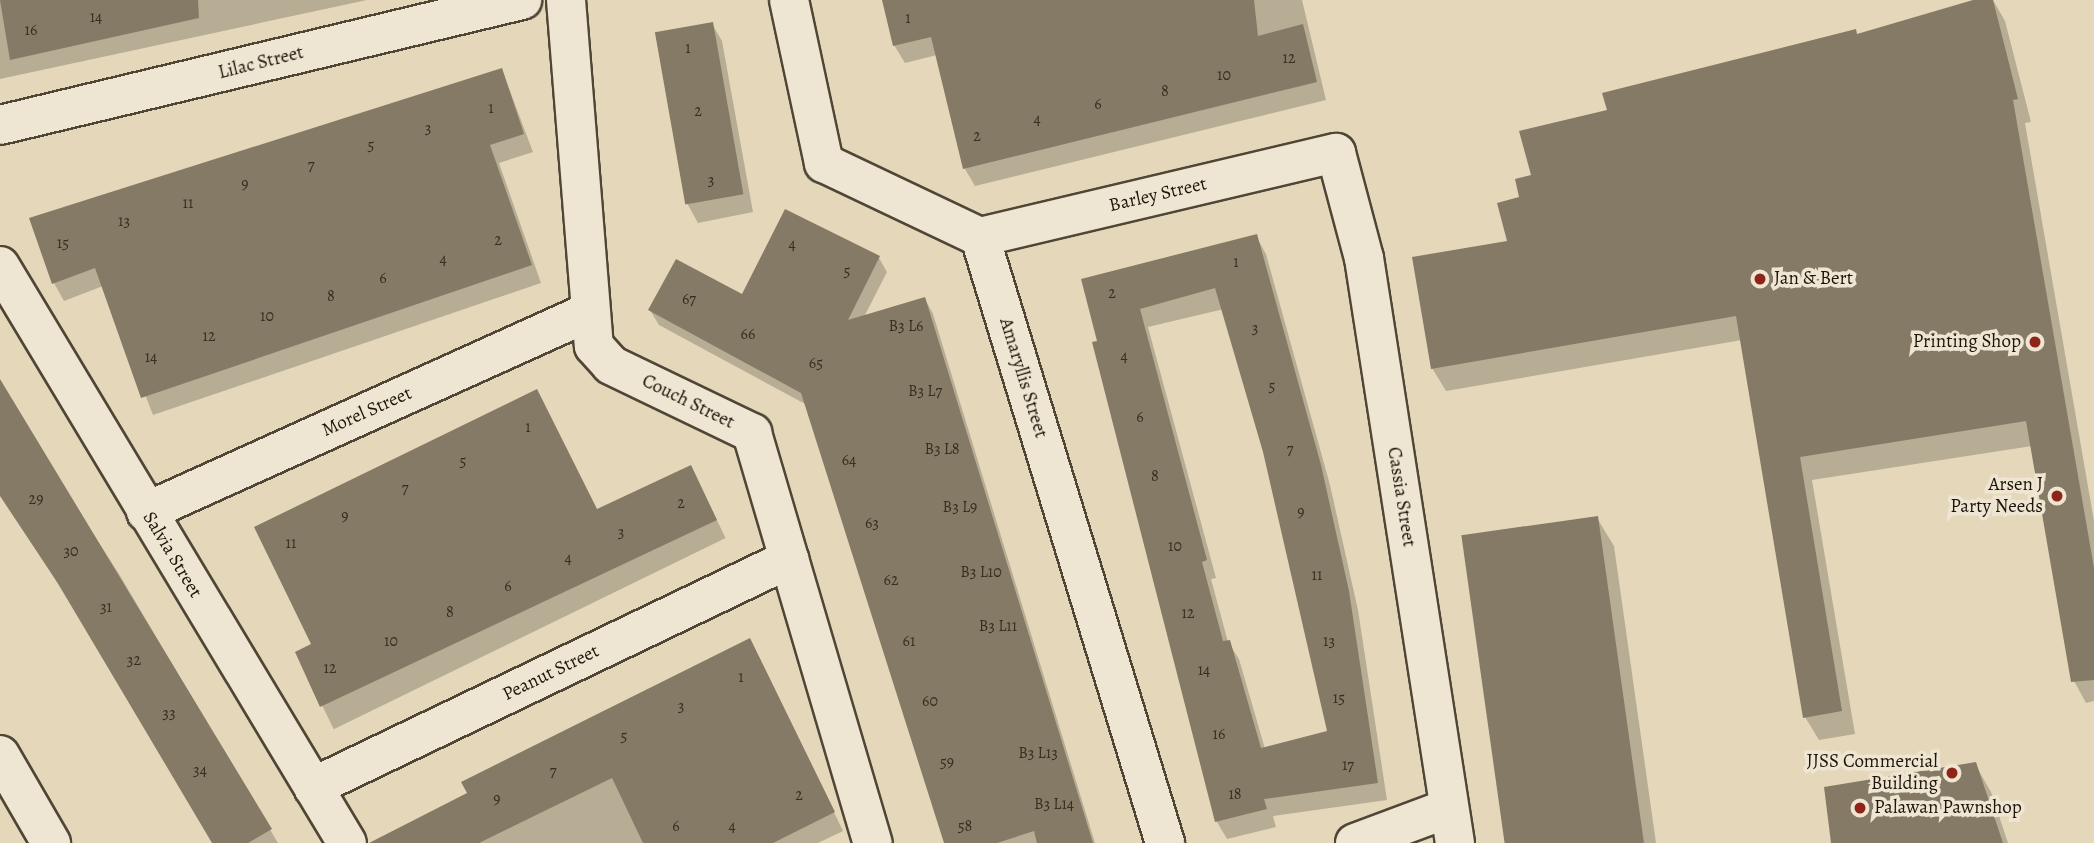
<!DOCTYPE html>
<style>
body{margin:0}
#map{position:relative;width:2094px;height:843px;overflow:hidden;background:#e5d8ba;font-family:Alegreya,serif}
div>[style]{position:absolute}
.shadow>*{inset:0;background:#0003;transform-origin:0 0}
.building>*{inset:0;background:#857a66;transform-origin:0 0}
.roads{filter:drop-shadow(2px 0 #4f4636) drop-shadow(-2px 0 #4f4636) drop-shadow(0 2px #4f4636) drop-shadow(0 -2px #4f4636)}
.street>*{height:38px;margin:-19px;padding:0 19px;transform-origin:19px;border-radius:19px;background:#eee6d2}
.secondary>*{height:38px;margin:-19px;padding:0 19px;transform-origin:19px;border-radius:19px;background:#eee6d2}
.dots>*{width:19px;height:19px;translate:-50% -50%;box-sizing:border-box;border:4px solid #eee6d2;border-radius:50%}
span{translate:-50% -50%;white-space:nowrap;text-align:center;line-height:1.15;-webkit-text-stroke:7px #eee6d2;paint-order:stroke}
.number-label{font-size:16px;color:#372e21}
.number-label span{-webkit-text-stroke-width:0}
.street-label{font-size:19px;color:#1d150a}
.poi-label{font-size:19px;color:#1d150a}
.left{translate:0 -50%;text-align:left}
.right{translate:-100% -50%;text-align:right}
</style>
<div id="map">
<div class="shadow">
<i style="clip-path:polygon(0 0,367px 0,0 79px)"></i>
<i style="clip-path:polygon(884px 0,1302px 0,1326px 100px,975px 186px,965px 169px,937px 55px,905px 63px,894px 45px)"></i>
<i style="clip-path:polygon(1982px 0,1993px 0,2005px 21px,2031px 122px,2025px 123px,2094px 521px,2094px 701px,2086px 703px,2073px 679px,2032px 446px,1812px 480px,1855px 734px,1819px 740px,1805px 717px,1742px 340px,1446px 391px,1432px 368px,1509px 242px,1521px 198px,1533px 177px,1609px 111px)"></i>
<i style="clip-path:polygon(712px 24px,722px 41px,753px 212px,698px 223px,688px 205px)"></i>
<i style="clip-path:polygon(502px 70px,533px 152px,499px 163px,541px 283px,153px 415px,103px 286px,64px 301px,54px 283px)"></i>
<i style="clip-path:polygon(evenodd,1256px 236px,1266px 254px,1330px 485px,1358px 610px,1387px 800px,1273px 816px,1276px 827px,1227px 839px,1217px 822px,1083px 281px,1256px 236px,1224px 309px,1265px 452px,1329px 732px,1265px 749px,1239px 659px,1228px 642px,1211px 579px,1216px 578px,1148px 327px,1224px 309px)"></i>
<i style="clip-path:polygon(879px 258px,887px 272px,864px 317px,925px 299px,933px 314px,1095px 843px,945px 843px,807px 405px,659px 325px,650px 310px,743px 296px)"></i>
<i style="clip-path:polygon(0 389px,119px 574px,278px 843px,213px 843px,0 487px)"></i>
<i style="left:691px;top:467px;width:79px;height:436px;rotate:64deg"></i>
<i style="clip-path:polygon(1597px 518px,1614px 546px,1656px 843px,1507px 843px)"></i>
<i style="clip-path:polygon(759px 657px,843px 831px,818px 843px,427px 843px)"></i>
<i style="clip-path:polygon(1975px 764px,1991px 792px,2008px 843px,1833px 843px)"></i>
</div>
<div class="building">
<i style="clip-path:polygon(0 0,198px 0,199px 18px,10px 60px)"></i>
<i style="clip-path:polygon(882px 0,1254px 0,1258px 36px,1303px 24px,1317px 82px,963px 169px,931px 37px,893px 46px)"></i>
<i style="clip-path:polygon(1973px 0,1993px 0,2018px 99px,2013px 100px,2094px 568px,2094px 680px,2071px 682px,2026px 421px,1800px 457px,1842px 711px,1803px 718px,1736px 316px,1431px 369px,1412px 257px,1507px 241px,1497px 203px,1519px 197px,1515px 179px,1531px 175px,1519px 131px,1607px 110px,1602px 93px,1856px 29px,1857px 34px)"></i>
<i style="left:713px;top:22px;width:175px;height:59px;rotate:80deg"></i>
<i style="clip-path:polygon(502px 68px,524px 134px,490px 145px,532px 265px,141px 398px,95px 268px,52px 284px,29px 218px)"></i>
<i style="clip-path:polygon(785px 209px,880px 256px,848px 320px,925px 297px,1093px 843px,1037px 843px,1034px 831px,997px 843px,944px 843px,801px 393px,648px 310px,676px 259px,742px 294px)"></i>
<i style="clip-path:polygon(evenodd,1257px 234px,1321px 465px,1349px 591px,1378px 783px,1264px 799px,1267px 809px,1215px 822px,1092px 342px,1097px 341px,1081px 279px,1257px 234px,1215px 288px,1263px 452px,1327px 731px,1261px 748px,1230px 640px,1223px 641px,1202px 562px,1207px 560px,1140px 309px,1215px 288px)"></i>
<i style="clip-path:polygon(0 379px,272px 829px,248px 843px,212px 843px,59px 585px,0 496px)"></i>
<i style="clip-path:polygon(537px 389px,597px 509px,691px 465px,717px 520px,320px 707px,295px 652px,311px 644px,254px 527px)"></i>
<i style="left:1598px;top:516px;width:330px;height:138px;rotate:82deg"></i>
<i style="clip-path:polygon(750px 638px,835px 812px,773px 843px,643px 843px,612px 778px,479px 843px,369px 843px,467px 793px,461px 782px)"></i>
<i style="clip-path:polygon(1976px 762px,2003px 843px,1831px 843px,1824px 787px)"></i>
</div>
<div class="roads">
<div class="street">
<i style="left:566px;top:0;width:347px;rotate:85.4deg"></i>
<i style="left:594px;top:346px;width:25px;rotate:48deg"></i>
<i style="left:611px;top:365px;width:157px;rotate:25.7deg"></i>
<i style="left:752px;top:433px;width:427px;rotate:73.6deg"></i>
<i style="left:789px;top:0;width:167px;rotate:77.9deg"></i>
<i style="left:824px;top:163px;width:173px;rotate:25.4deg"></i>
<i style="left:980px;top:237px;width:634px;rotate:73.02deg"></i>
<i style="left:0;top:125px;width:537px;rotate:-13.47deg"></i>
<i style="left:980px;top:237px;width:366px;rotate:-13.3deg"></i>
<i style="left:1336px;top:153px;width:109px;rotate:75.1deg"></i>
<i style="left:1364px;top:258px;width:592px;rotate:81.16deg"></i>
<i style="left:0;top:266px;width:673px;rotate:58.98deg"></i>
<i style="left:146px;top:512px;width:485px;rotate:-24.3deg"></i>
<i style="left:313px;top:787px;width:528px;rotate:-25.59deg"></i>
<i style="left:1355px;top:843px;width:100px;rotate:-20.4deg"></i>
</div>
<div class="secondary">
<i style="left:0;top:755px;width:102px;rotate:59.9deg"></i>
</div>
</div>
<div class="dots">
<i style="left:1760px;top:279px;background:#8f2418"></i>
<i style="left:2035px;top:342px;background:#8f2418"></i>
<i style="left:2057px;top:496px;background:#8f2418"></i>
<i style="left:1952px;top:773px;background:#8f2418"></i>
<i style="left:1860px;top:808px;background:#8f2418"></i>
</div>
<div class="number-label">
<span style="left:96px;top:17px">14</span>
<span style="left:908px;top:18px">1</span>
<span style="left:31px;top:30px">16</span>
<span style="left:688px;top:48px">1</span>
<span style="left:1289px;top:58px">12</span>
<span style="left:1224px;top:75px">10</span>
<span style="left:1165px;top:91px">8</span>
<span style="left:1098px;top:104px">6</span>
<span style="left:491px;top:108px">1</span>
<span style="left:698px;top:111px">2</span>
<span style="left:1037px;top:119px">4</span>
<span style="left:428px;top:128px">3</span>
<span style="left:977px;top:136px">2</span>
<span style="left:371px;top:145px">5</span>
<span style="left:311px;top:165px">7</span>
<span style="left:711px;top:180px">3</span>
<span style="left:245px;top:184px">9</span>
<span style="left:188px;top:203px">11</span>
<span style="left:124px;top:221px">13</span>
<span style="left:498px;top:240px">2</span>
<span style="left:63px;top:243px">15</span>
<span style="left:792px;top:244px">4</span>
<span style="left:443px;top:259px">4</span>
<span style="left:1236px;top:262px">1</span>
<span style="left:847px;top:271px">5</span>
<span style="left:383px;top:278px">6</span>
<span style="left:1112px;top:293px">2</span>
<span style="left:331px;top:296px">8</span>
<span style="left:689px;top:299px">67</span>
<span style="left:267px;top:316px">10</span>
<span style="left:906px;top:326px">B3 L6</span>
<span style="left:1255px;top:328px">3</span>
<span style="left:748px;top:334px">66</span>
<span style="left:209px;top:336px">12</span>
<span style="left:1124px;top:356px">4</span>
<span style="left:151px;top:357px">14</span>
<span style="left:816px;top:363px">65</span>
<span style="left:1272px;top:386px">5</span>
<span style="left:925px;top:391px">B3 L7</span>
<span style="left:1140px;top:417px">6</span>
<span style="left:528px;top:427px">1</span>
<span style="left:942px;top:449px">B3 L8</span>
<span style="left:1290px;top:449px">7</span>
<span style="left:849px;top:460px">64</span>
<span style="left:463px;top:461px">5</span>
<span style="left:1155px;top:476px">8</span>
<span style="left:405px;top:488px">7</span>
<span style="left:36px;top:499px">29</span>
<span style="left:681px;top:503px">2</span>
<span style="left:960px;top:507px">B3 L9</span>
<span style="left:1301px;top:512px">9</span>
<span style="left:345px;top:516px">9</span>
<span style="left:872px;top:523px">63</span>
<span style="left:621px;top:532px">3</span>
<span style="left:291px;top:543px">11</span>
<span style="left:1175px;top:546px">10</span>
<span style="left:71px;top:551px">30</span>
<span style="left:568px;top:558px">4</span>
<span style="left:981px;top:572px">B3 L10</span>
<span style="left:1317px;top:575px">11</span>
<span style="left:891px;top:580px">62</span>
<span style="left:508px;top:586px">6</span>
<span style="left:106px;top:607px">31</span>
<span style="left:450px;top:612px">8</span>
<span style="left:1188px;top:613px">12</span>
<span style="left:998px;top:626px">B3 L11</span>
<span style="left:391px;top:641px">10</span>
<span style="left:909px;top:641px">61</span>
<span style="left:1329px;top:641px">13</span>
<span style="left:134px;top:660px">32</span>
<span style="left:330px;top:668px">12</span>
<span style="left:1204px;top:670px">14</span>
<span style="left:741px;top:677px">1</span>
<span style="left:1339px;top:698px">15</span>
<span style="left:930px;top:701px">60</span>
<span style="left:681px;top:706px">3</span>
<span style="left:169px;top:713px">33</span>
<span style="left:1219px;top:734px">16</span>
<span style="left:624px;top:736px">5</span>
<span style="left:1038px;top:753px">B3 L13</span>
<span style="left:947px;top:762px">59</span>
<span style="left:1348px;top:765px">17</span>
<span style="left:200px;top:770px">34</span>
<span style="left:553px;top:771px">7</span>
<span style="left:1235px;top:794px">18</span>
<span style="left:799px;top:795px">2</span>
<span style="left:497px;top:799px">9</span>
<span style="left:1054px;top:804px">B3 L14</span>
<span style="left:676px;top:826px">6</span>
<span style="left:732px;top:826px">4</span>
<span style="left:965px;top:826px">58</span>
</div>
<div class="street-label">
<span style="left:261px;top:63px;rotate:-14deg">Lilac Street</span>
<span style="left:1158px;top:195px;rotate:-13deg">Barley Street</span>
<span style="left:1023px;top:378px;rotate:73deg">Amaryllis Street</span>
<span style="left:688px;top:402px;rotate:26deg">Couch Street</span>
<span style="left:367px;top:412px;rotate:-24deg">Morel Street</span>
<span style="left:1401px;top:497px;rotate:81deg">Cassia Street</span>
<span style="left:172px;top:555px;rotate:59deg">Salvia Street</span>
<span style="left:551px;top:673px;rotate:-26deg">Peanut Street</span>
</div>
<div class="poi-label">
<span class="left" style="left:1774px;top:279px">Jan &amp; Bert</span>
<span class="right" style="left:2021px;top:342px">Printing Shop</span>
<span class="right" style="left:2043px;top:496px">Arsen J<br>Party Needs</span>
<span class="right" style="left:1938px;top:773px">JJSS Commercial<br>Building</span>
<span class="left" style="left:1874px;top:808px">Palawan Pawnshop</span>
</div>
</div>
